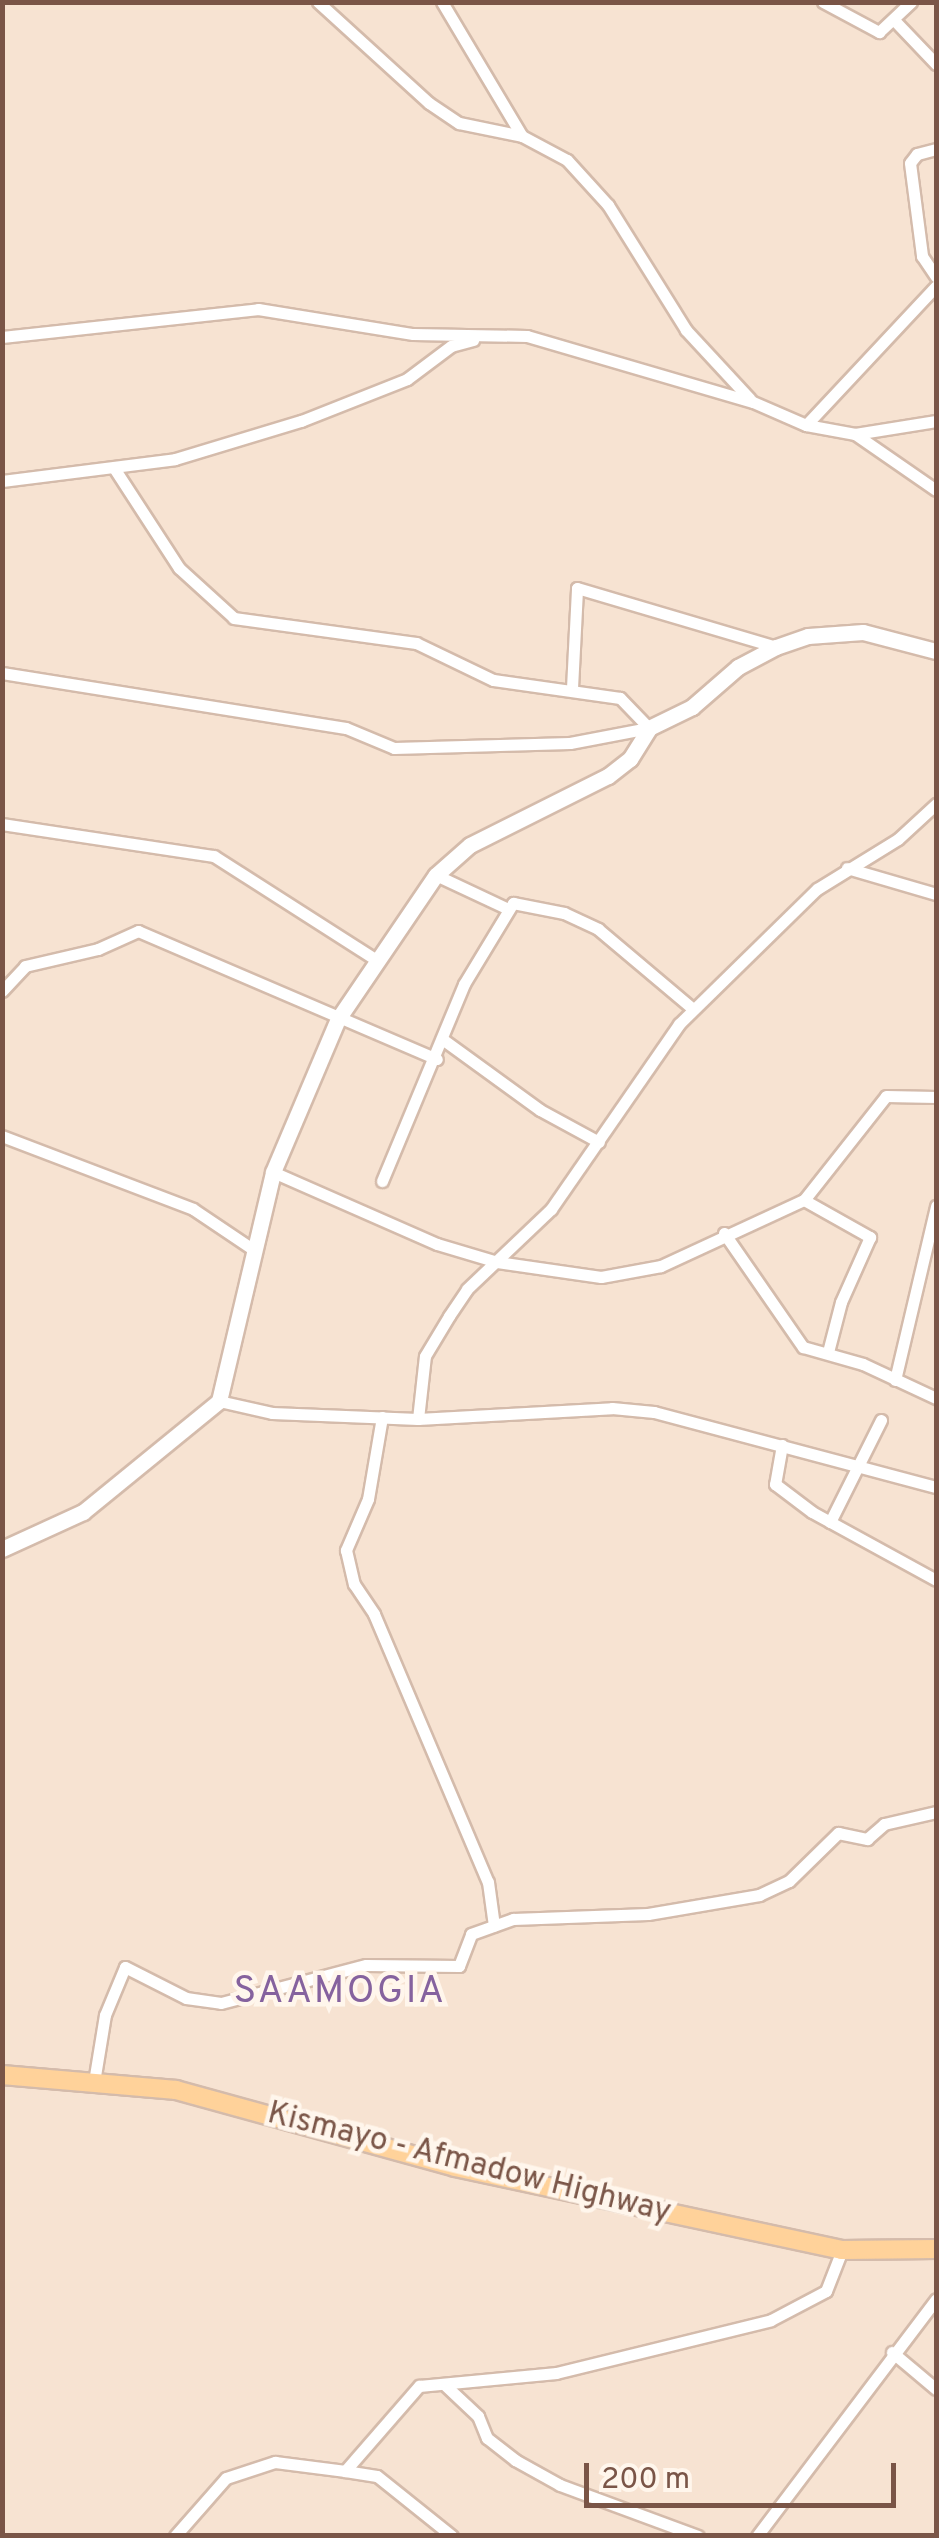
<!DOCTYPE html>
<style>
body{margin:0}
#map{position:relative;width:939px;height:2538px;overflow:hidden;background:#fef2e4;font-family:Overpass,sans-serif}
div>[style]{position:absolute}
.residential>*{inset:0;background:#f7e3d2;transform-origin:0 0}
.roads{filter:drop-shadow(2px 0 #d4bbab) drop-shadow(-2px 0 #d4bbab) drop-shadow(0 2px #d4bbab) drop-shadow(0 -2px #d4bbab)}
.street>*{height:11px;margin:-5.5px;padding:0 5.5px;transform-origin:5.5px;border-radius:5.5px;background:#fff}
.secondary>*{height:15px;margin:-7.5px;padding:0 7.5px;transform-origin:7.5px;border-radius:7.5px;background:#fff}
.primary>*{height:18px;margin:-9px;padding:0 9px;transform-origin:9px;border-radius:9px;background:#ffd29a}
span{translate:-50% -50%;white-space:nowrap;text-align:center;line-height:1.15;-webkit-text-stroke:9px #fff6ec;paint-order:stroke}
.street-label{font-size:32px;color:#7a5547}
.quarter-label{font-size:38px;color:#85629e;letter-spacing:2.5px}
.frame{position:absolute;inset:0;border:5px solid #7a5547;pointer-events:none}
.scale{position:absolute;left:584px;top:2463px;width:312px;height:45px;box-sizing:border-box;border:5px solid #7a5547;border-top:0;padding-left:12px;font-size:30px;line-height:35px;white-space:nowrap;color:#7a5547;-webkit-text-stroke:8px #fff6ec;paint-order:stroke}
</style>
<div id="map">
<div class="residential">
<i style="left:3px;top:3px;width:933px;height:2532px"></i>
</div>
<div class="roads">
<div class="street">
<i style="left:318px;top:2px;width:150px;rotate:42.3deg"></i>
<i style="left:429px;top:103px;width:36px;rotate:34deg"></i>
<i style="left:459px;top:123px;width:64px;rotate:11.7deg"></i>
<i style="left:442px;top:2px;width:156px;rotate:59.2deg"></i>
<i style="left:522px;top:136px;width:51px;rotate:28.1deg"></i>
<i style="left:567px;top:160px;width:61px;rotate:47.7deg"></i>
<i style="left:608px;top:205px;width:147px;rotate:58deg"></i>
<i style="left:686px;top:330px;width:94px;rotate:47.2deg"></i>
<i style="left:823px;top:2px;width:64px;rotate:28.2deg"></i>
<i style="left:879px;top:32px;width:44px;rotate:-43.2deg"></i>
<i style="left:894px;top:20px;width:61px;rotate:46.3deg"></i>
<i style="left:936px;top:149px;width:20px;rotate:165deg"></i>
<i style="left:917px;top:154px;width:11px;rotate:128deg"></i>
<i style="left:910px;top:163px;width:94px;rotate:82.6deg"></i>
<i style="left:922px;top:256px;width:25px;rotate:56deg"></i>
<i style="left:2px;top:337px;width:258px;rotate:-6.2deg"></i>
<i style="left:258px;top:309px;width:157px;rotate:9.2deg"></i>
<i style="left:413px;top:334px;width:114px;rotate:1deg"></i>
<i style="left:527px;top:336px;width:235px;rotate:16.3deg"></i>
<i style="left:753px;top:402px;width:58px;rotate:23.5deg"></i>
<i style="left:806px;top:425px;width:50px;rotate:10.4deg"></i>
<i style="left:855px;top:434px;width:98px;rotate:34.7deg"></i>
<i style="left:806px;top:425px;width:190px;rotate:-46.9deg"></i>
<i style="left:855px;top:434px;width:82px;rotate:-9.1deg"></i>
<i style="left:2px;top:481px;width:174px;rotate:-7.2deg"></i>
<i style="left:175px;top:459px;width:132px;rotate:-16.8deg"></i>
<i style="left:301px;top:421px;width:114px;rotate:-21.6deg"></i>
<i style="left:407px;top:379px;width:55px;rotate:-36.9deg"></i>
<i style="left:451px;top:346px;width:23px;rotate:-15deg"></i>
<i style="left:2px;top:673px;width:348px;rotate:9.1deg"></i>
<i style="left:346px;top:728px;width:52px;rotate:22.6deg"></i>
<i style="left:394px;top:748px;width:176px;rotate:-1.6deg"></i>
<i style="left:570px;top:743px;width:80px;rotate:-10.8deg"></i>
<i style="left:649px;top:728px;width:42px;rotate:-134deg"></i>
<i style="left:620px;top:698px;width:128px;rotate:-171.9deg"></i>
<i style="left:493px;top:680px;width:85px;rotate:-154.3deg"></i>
<i style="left:416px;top:643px;width:184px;rotate:-172.2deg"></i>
<i style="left:234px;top:618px;width:74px;rotate:-137.7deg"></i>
<i style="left:179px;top:568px;width:119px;rotate:-123deg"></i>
<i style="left:572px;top:688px;width:100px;rotate:-87.1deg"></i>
<i style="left:577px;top:588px;width:208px;rotate:16.5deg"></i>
<i style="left:2px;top:824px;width:214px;rotate:8.6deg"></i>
<i style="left:214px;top:856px;width:195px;rotate:32.6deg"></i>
<i style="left:847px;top:868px;width:93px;rotate:16.3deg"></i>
<i style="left:436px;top:875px;width:77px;rotate:25.2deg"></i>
<i style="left:2px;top:991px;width:34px;rotate:-47deg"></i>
<i style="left:25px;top:966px;width:75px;rotate:-13.1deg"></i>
<i style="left:98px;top:949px;width:44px;rotate:-24.2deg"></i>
<i style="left:138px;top:931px;width:325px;rotate:23.2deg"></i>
<i style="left:445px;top:1041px;width:117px;rotate:36deg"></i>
<i style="left:540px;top:1110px;width:67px;rotate:28.5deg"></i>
<i style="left:2px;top:1136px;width:204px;rotate:20.9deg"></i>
<i style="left:193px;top:1209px;width:73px;rotate:33.9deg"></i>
<i style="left:273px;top:1172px;width:179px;rotate:23.7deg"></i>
<i style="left:437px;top:1244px;width:63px;rotate:16.7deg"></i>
<i style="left:497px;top:1262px;width:105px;rotate:8.2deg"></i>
<i style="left:601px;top:1277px;width:61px;rotate:-10.4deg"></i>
<i style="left:661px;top:1266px;width:157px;rotate:-24.8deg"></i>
<i style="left:804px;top:1200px;width:132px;rotate:-51.7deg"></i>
<i style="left:886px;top:1096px;width:50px;rotate:1.1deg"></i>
<i style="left:382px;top:1181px;width:213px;rotate:-67.4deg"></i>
<i style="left:464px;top:984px;width:95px;rotate:-58.8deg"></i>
<i style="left:513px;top:903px;width:52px;rotate:11.1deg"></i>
<i style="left:564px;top:913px;width:38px;rotate:25deg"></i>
<i style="left:598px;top:929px;width:124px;rotate:40.1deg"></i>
<i style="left:804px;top:1200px;width:76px;rotate:29.3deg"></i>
<i style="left:870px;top:1237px;width:71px;rotate:114deg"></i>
<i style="left:841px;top:1302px;width:52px;rotate:104.6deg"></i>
<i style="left:724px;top:1233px;width:139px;rotate:55.3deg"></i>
<i style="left:803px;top:1347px;width:62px;rotate:15.8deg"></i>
<i style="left:863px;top:1364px;width:81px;rotate:25deg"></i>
<i style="left:895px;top:1380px;width:179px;rotate:-76.7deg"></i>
<i style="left:219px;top:1401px;width:54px;rotate:12.8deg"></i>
<i style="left:272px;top:1413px;width:146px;rotate:2.4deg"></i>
<i style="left:418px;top:1419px;width:194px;rotate:-3.2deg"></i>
<i style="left:612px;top:1408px;width:42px;rotate:5.4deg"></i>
<i style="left:654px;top:1412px;width:292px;rotate:14.9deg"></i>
<i style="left:382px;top:1417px;width:83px;rotate:99.7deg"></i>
<i style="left:368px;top:1499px;width:56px;rotate:113.3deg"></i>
<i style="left:346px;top:1550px;width:35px;rotate:77deg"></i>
<i style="left:354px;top:1584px;width:36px;rotate:56deg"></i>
<i style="left:374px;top:1614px;width:291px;rotate:67deg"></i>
<i style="left:488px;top:1882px;width:44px;rotate:82.2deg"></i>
<i style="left:418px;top:1419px;width:63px;rotate:-83.7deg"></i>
<i style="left:425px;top:1356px;width:47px;rotate:-59deg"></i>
<i style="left:449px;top:1316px;width:32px;rotate:-56deg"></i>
<i style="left:467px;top:1289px;width:116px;rotate:-43.6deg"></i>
<i style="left:551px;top:1209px;width:225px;rotate:-55.3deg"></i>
<i style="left:679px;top:1024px;width:193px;rotate:-44.4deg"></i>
<i style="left:817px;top:889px;width:95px;rotate:-31.7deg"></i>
<i style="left:898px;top:839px;width:52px;rotate:-42.6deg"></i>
<i style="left:782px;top:1445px;width:40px;rotate:100deg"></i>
<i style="left:775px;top:1484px;width:46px;rotate:37.1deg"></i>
<i style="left:812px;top:1512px;width:141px;rotate:28.7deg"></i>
<i style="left:830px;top:1522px;width:114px;rotate:-63.4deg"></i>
<i style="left:94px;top:2082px;width:68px;rotate:-80.7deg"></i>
<i style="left:105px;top:2015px;width:52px;rotate:-67.4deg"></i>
<i style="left:125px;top:1967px;width:68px;rotate:26.9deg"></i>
<i style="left:186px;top:1998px;width:35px;rotate:8deg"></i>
<i style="left:221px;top:2003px;width:150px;rotate:-14.7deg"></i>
<i style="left:366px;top:1965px;width:93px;rotate:0.6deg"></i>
<i style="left:459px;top:1966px;width:34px;rotate:-69deg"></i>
<i style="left:471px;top:1934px;width:45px;rotate:-19.7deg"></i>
<i style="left:513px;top:1919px;width:135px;rotate:-2.1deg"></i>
<i style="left:648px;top:1914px;width:113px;rotate:-9.7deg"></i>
<i style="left:759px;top:1895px;width:33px;rotate:-25deg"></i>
<i style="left:789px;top:1881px;width:69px;rotate:-44.4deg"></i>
<i style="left:838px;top:1833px;width:30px;rotate:12deg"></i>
<i style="left:867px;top:1839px;width:23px;rotate:-41deg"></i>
<i style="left:884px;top:1824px;width:53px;rotate:-13deg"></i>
<i style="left:892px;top:2352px;width:57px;rotate:40.1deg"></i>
<i style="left:446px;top:2386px;width:44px;rotate:43.2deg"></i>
<i style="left:478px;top:2416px;width:24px;rotate:68deg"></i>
<i style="left:487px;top:2438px;width:36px;rotate:38deg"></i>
<i style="left:515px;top:2460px;width:51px;rotate:29.1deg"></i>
<i style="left:560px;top:2485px;width:147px;rotate:20.3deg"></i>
<i style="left:345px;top:2471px;width:32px;rotate:9deg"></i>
<i style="left:377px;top:2476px;width:96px;rotate:38.7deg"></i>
<i style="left:175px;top:2536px;width:77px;rotate:-48.7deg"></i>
<i style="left:226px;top:2478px;width:52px;rotate:-18.1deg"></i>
<i style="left:275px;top:2462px;width:71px;rotate:7.3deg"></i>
<i style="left:345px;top:2471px;width:113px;rotate:-49deg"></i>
<i style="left:419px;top:2386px;width:138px;rotate:-5.4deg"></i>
<i style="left:556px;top:2373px;width:221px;rotate:-13.8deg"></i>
<i style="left:771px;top:2320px;width:62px;rotate:-27.8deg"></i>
<i style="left:826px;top:2291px;width:44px;rotate:-68.7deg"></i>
<i style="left:757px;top:2536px;width:297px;rotate:-52.9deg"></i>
</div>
<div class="secondary">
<i style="left:2px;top:1549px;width:89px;rotate:-24.6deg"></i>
<i style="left:83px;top:1512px;width:176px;rotate:-39.2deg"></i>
<i style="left:219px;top:1401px;width:235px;rotate:-76.7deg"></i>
<i style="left:273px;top:1172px;width:166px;rotate:-67deg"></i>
<i style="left:338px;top:1019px;width:174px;rotate:-55.8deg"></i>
<i style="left:436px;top:875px;width:45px;rotate:-41.4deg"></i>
<i style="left:470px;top:845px;width:154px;rotate:-26.6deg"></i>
<i style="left:608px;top:776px;width:28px;rotate:-38deg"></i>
<i style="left:630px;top:759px;width:36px;rotate:-58deg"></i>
<i style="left:649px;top:728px;width:48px;rotate:-26deg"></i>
<i style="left:692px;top:707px;width:61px;rotate:-41deg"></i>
<i style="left:738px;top:667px;width:43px;rotate:-27.8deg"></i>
<i style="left:776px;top:647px;width:34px;rotate:-19deg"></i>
<i style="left:808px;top:636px;width:55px;rotate:-4.2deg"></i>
<i style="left:863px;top:632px;width:75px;rotate:14.6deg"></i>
</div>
<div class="primary">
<i style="left:2px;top:2075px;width:175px;rotate:4.9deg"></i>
<i style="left:176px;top:2090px;width:289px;rotate:15.4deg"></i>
<i style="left:455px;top:2167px;width:396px;rotate:12.1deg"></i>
<i style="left:842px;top:2250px;width:94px;rotate:-0.6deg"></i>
</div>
</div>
<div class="street-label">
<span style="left:469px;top:2164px;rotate:14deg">Kismayo - Afmadow Highway</span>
</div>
<div class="quarter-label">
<span style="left:340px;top:1993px">SAAMOGIA</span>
</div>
<div class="frame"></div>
<div class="scale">200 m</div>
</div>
